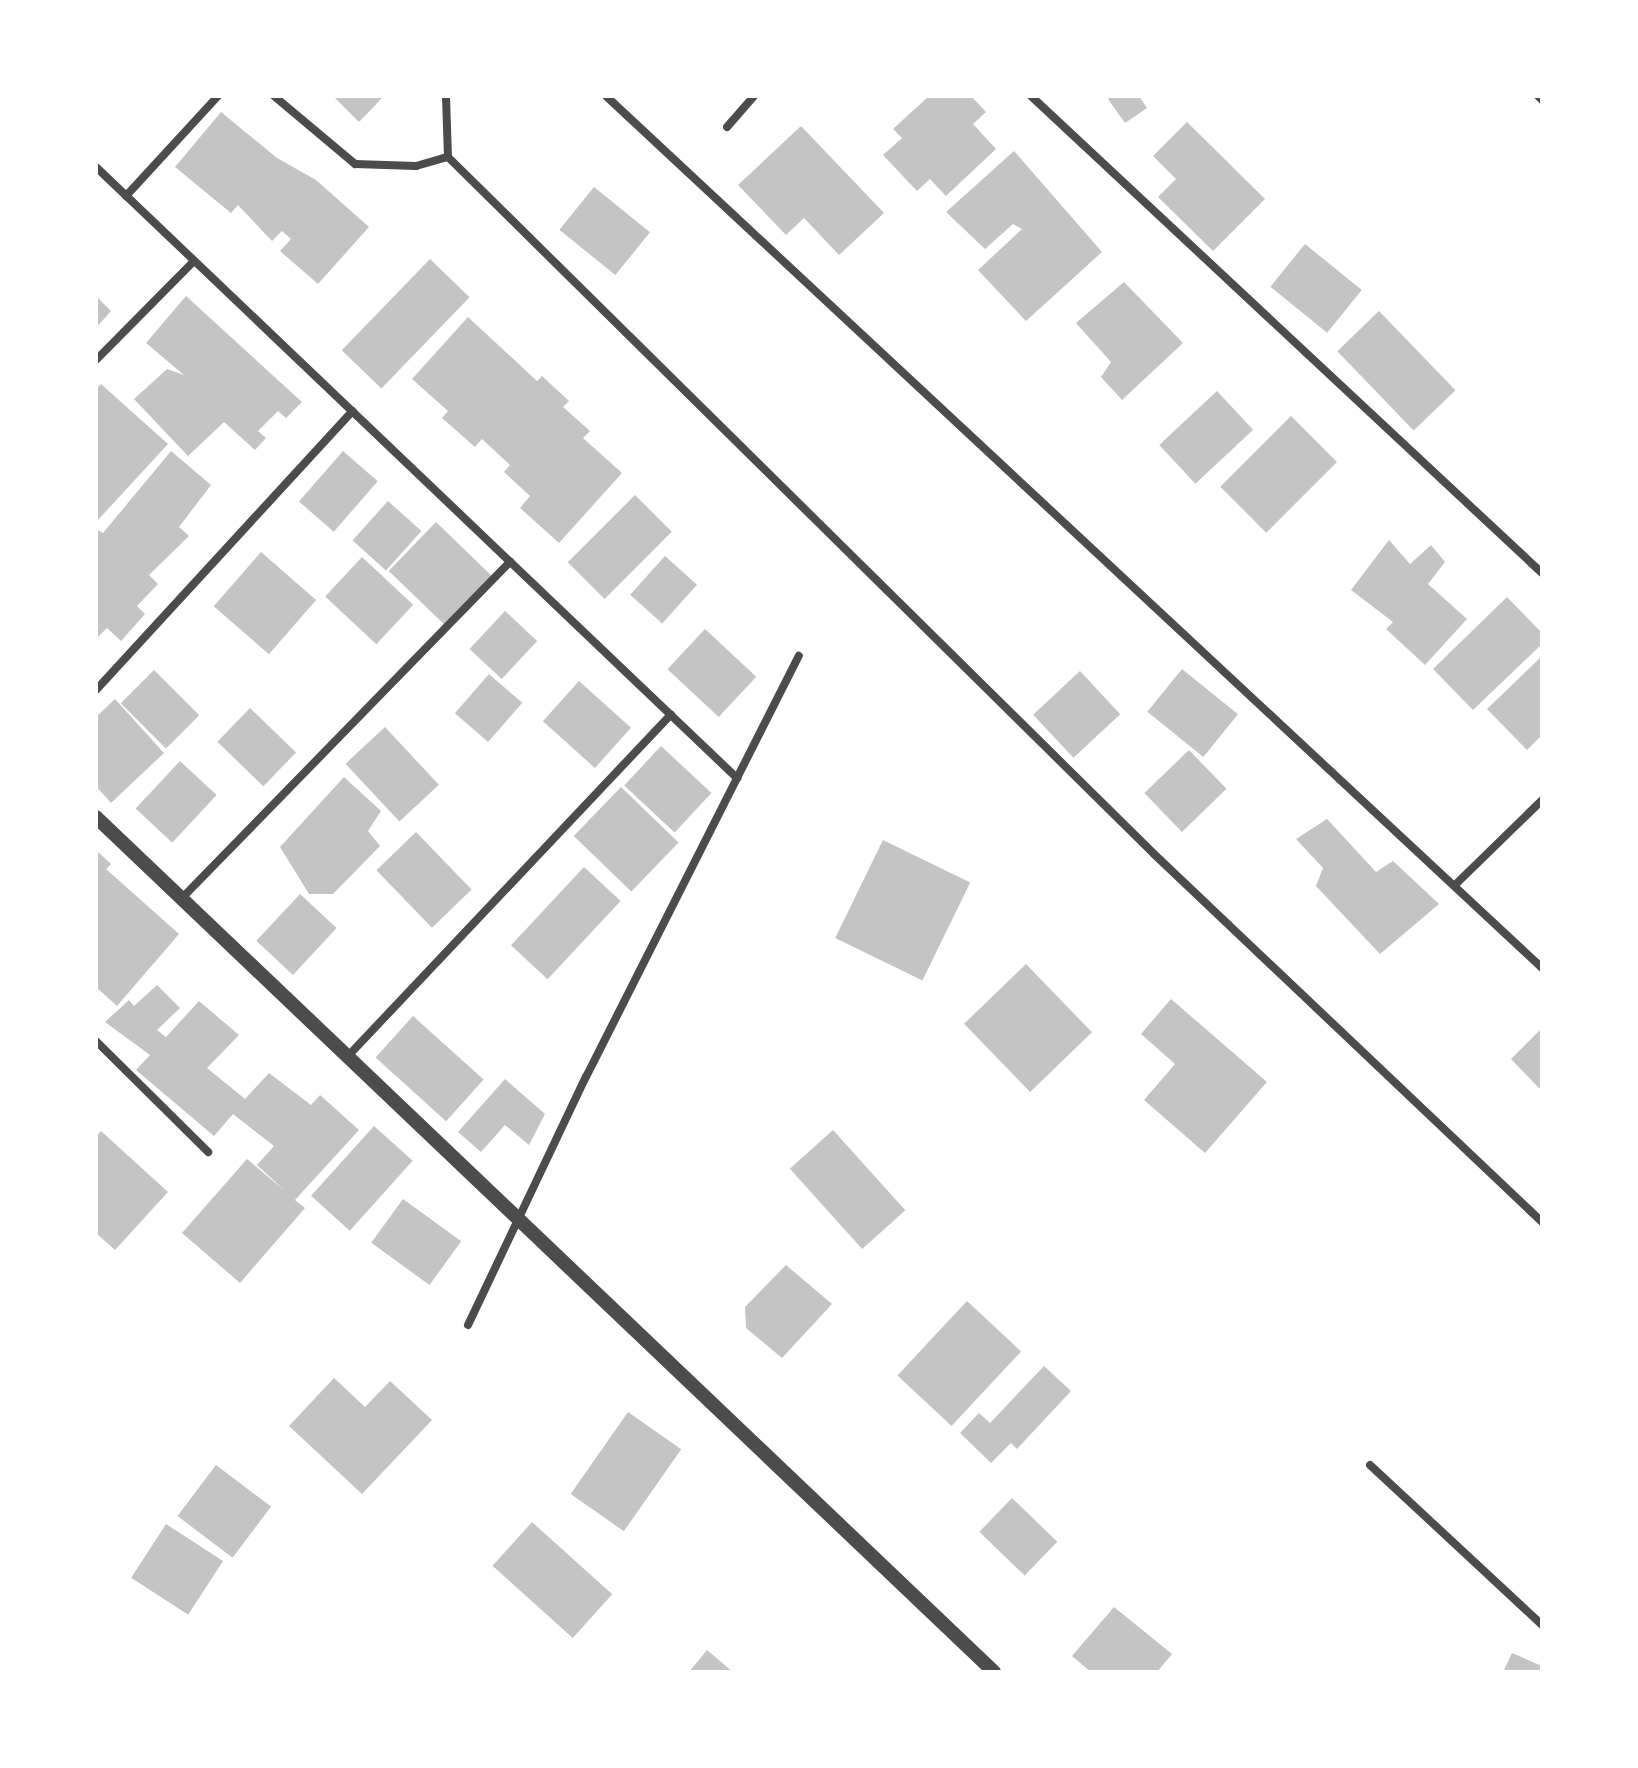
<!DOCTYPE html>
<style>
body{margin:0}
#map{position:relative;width:1638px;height:1768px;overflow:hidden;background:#fff;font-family:"DejaVu Sans",sans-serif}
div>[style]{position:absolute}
.building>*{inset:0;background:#c4c4c4;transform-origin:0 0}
.minor>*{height:8px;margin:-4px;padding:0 4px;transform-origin:4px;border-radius:4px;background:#4c4c4c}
.tertiary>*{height:14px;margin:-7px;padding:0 7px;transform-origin:7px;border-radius:7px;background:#4c4c4c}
span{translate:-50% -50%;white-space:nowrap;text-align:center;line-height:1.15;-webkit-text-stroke:7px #fff;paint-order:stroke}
.frame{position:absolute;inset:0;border:98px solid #fff;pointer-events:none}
</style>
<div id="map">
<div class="building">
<i style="clip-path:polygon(333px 96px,384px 96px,359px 122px)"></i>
<i style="clip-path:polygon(929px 96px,971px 96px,986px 112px,973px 124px,996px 149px,946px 196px,930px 179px,917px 191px,883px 155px,902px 138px,893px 129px)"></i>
<i style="clip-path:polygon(1112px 96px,1139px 96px,1147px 108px,1125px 123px,1108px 99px)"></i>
<i style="clip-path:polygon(221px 112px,277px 158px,316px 180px,369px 227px,318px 284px,280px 251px,291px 239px,282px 231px,272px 241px,238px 205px,231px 213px,175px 167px)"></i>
<i style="clip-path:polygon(1187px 122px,1265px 199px,1213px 251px,1158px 197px,1176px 179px,1153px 156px)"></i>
<i style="clip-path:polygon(801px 126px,884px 213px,839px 255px,804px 218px,786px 235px,738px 185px)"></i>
<i style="clip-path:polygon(1014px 151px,1102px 252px,1026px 321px,978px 270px,1022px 229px,1013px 224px,985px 249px,946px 212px)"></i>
<i style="left:594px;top:187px;width:72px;height:55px;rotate:39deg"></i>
<i style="left:1305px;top:244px;width:73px;height:55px;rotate:39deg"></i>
<i style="left:430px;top:259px;width:55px;height:127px;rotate:44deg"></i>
<i style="clip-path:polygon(1124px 282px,1183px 343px,1122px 400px,1101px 377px,1111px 362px,1076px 323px)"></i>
<i style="clip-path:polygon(96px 296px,111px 311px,96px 328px)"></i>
<i style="clip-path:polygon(186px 296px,302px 402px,286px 418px,278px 411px,258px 431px,266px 438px,255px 450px,224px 422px,188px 456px,134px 399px,167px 369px,184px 375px,146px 343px)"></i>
<i style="left:1379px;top:311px;width:110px;height:58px;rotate:46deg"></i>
<i style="clip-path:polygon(468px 317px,537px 381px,542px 376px,569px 401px,563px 407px,590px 431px,583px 438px,622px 473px,559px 543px,520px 508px,530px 496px,504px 472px,510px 465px,482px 439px,475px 447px,442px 418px,448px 411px,412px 379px)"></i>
<i style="clip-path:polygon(101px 384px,168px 444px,98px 520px,96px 389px)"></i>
<i style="left:1217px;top:391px;width:53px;height:79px;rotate:47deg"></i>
<i style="left:1291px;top:416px;width:65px;height:100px;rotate:45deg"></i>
<i style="clip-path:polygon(171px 451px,211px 485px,179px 527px,189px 536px,149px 575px,158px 584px,137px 606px,145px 614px,121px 641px,107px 628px,96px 639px,96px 529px,103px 533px)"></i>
<i style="left:343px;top:451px;width:46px;height:67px;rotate:41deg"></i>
<i style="left:635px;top:495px;width:52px;height:95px;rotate:45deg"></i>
<i style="left:388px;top:501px;width:45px;height:53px;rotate:42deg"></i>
<i style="left:436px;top:522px;width:78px;height:68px;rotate:44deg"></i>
<i style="clip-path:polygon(1389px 540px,1410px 564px,1431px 545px,1445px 562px,1428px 584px,1467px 619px,1425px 665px,1386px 629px,1393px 622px,1351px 590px)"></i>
<i style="left:261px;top:552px;width:73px;height:72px;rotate:41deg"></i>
<i style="left:665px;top:556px;width:43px;height:52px;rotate:42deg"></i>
<i style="left:362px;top:557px;width:70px;height:54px;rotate:43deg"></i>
<i style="clip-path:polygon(1507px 597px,1542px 633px,1542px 644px,1473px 710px,1433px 669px)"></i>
<i style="left:505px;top:611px;width:44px;height:52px;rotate:43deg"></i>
<i style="left:705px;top:629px;width:70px;height:55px;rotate:43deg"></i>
<i style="clip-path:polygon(1542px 656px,1542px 735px,1527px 750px,1487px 709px)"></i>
<i style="left:1182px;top:669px;width:72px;height:55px;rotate:39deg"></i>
<i style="left:154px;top:670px;width:64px;height:47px;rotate:45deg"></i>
<i style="left:1080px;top:671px;width:59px;height:64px;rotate:47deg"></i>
<i style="left:489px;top:674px;width:44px;height:52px;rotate:41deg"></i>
<i style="left:579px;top:681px;width:70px;height:54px;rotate:42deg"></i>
<i style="clip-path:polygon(115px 699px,164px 753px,111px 803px,96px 786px,96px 717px)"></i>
<i style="left:250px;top:708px;width:64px;height:47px;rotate:44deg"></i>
<i style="left:385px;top:727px;width:79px;height:54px;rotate:47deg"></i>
<i style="left:661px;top:746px;width:69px;height:54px;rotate:43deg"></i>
<i style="left:1189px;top:750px;width:54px;height:62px;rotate:46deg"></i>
<i style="left:180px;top:761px;width:50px;height:65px;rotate:43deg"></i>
<i style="clip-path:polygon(344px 777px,381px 811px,368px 831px,380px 846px,333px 894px,309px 894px,280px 847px)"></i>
<i style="left:621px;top:787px;width:80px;height:68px;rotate:44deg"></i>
<i style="clip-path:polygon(1327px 819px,1376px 872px,1393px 861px,1439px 904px,1380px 954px,1316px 886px,1323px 868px,1296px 839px)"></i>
<i style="left:416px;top:832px;width:80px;height:55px;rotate:46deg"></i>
<i style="left:883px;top:840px;width:97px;height:109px;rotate:26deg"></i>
<i style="clip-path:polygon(96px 850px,111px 864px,106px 869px,179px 934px,117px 1006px,96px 987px)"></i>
<i style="left:584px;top:867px;width:50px;height:107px;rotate:43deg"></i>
<i style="left:300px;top:894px;width:50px;height:64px;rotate:43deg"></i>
<i style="left:1026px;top:964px;width:95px;height:86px;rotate:46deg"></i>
<i style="clip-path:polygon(157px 985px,180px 1008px,157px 1030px,166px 1037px,199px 1001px,239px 1035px,207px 1068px,245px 1099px,269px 1073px,311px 1105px,320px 1095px,359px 1130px,295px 1200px,305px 1208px,240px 1283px,182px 1233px,247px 1159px,285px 1191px,257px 1165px,274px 1146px,233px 1114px,214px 1136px,136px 1070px,150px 1055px,105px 1022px,129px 1000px,134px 1006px)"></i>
<i style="clip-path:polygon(1171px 999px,1267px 1082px,1205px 1153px,1144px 1100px,1175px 1064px,1141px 1034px)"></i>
<i style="left:413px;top:1016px;width:95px;height:56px;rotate:42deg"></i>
<i style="clip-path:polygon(1542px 1028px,1542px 1091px,1511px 1059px)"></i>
<i style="clip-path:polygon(505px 1079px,545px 1114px,529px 1145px,505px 1125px,481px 1152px,458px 1132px)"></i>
<i style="left:374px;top:1126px;width:52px;height:94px;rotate:42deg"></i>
<i style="left:833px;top:1130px;width:108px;height:58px;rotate:48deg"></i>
<i style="clip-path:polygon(101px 1131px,168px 1192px,115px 1250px,96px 1233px,96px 1137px)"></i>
<i style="left:403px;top:1199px;width:72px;height:54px;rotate:36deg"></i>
<i style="clip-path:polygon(786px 1265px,832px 1304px,782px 1358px,746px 1328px,745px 1307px)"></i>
<i style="left:967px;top:1301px;width:74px;height:102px;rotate:43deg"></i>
<i style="clip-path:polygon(1044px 1366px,1071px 1391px,1017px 1449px,1011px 1443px,991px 1463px,960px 1433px,979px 1413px,990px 1423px)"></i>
<i style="clip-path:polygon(334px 1378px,365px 1407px,390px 1381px,432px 1420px,362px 1494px,289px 1426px)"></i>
<i style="left:628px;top:1412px;width:65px;height:100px;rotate:35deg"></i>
<i style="left:216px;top:1465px;width:69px;height:64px;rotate:37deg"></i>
<i style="left:1012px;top:1498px;width:63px;height:47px;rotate:44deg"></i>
<i style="left:532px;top:1522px;width:108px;height:59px;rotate:42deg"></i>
<i style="left:166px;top:1524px;width:68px;height:64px;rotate:33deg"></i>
<i style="clip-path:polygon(1114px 1607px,1172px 1654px,1157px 1672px,1091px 1672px,1072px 1656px)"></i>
<i style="clip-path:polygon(707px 1650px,733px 1672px,689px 1672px)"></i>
<i style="clip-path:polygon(1512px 1653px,1542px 1666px,1542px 1672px,1503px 1672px)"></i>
</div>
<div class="minor">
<i style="left:274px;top:96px;width:106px;rotate:40deg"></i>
<i style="left:355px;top:164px;width:61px;rotate:1.9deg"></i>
<i style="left:416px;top:166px;width:33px;rotate:-16deg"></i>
<i style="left:448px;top:157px;width:61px;rotate:-91.9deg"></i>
<i style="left:606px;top:96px;width:1279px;rotate:42.97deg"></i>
<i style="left:1031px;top:96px;width:699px;rotate:43.03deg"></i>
<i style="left:1538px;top:96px;width:6px;rotate:45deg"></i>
<i style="left:727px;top:127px;width:41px;rotate:-48.9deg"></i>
<i style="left:448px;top:157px;width:992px;rotate:44.63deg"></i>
<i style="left:1154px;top:854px;width:535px;rotate:43.48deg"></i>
<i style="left:96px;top:167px;width:886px;rotate:43.63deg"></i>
<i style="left:126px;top:196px;width:136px;rotate:-47.4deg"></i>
<i style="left:96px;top:360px;width:139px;rotate:-45.3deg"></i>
<i style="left:96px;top:690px;width:379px;rotate:-47.4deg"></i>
<i style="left:1455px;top:885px;width:122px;rotate:-44.3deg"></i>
<i style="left:182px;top:898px;width:470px;rotate:-45.7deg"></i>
<i style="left:96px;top:1041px;width:158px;rotate:44.7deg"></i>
<i style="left:348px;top:1056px;width:470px;rotate:-46.6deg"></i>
<i style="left:468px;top:1325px;width:275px;rotate:-64.6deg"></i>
<i style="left:586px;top:1077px;width:472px;rotate:-63.2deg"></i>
<i style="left:1370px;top:1465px;width:235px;rotate:42.9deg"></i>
</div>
<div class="tertiary">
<i style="left:96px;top:817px;width:1240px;rotate:43.59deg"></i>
</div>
<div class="frame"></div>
</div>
